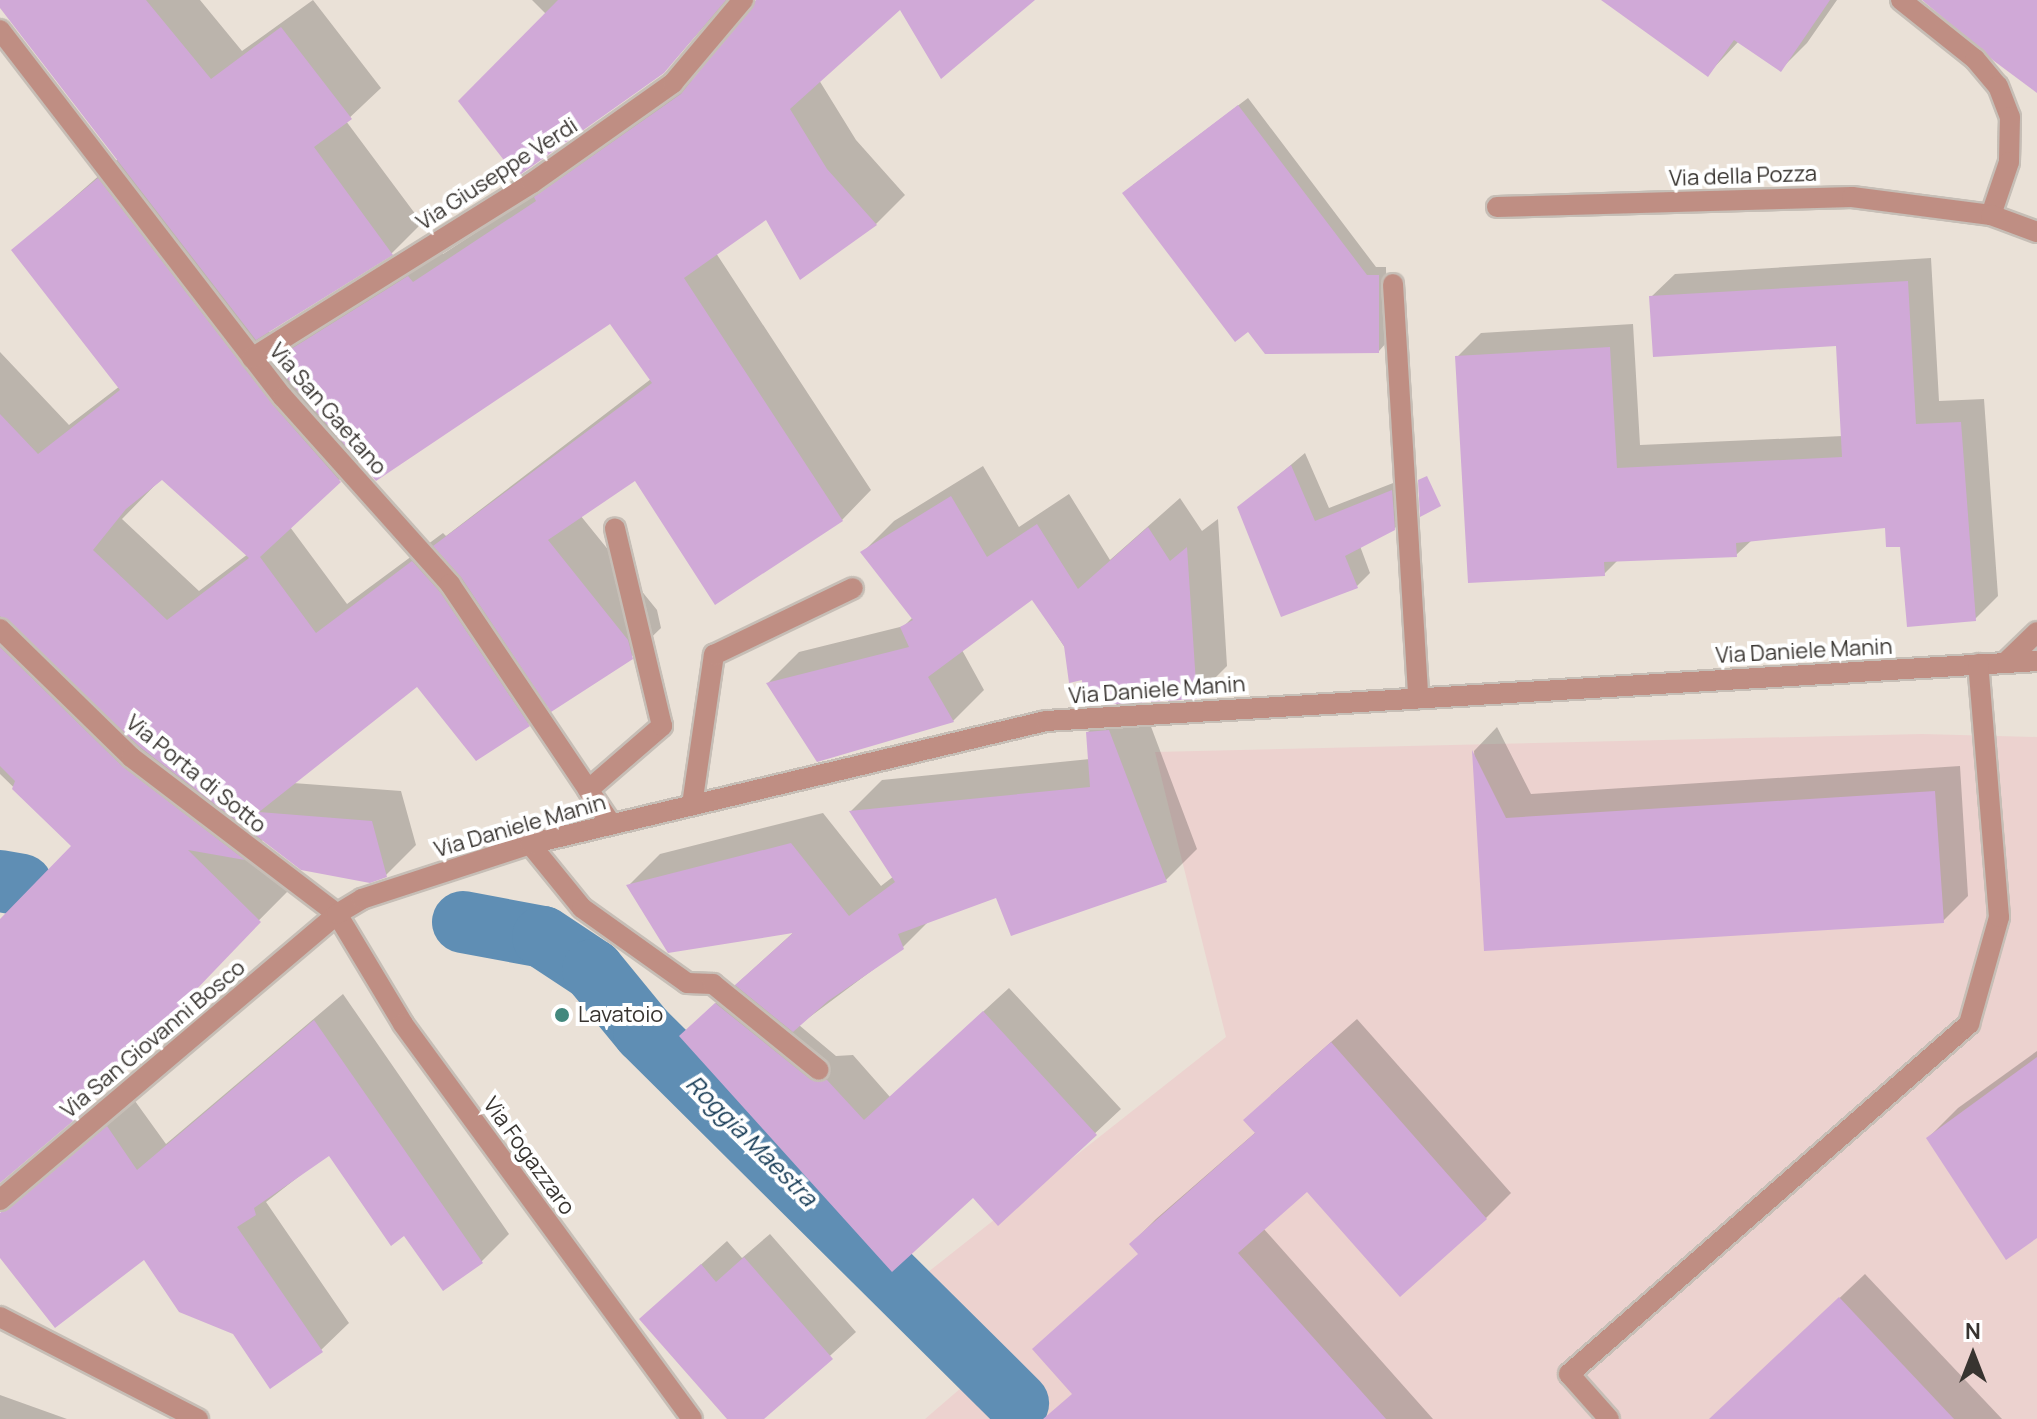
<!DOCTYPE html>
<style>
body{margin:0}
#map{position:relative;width:2037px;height:1419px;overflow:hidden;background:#eae1d7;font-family:Manrope,sans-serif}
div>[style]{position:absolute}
.industrial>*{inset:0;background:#ecd2cf}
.shadow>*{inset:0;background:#0003}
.canal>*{height:62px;margin:-31px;padding:0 31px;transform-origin:31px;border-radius:31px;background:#5f8eb4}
.building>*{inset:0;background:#d0a9d7}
.roads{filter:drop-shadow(2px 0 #c6beb6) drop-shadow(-2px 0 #c6beb6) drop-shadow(0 2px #c6beb6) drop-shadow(0 -2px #c6beb6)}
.minor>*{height:20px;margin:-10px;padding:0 10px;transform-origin:10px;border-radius:10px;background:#bf8e83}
.dots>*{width:22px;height:22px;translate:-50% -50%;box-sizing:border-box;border:4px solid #fff;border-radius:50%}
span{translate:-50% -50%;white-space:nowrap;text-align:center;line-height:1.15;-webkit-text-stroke:8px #fff;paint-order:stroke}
.street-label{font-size:22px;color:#383430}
.poi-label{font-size:22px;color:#383430}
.left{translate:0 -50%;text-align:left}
.water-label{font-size:24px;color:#143954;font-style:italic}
.north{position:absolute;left:1933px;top:1315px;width:80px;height:80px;-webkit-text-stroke:6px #fff;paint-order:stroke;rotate:0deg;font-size:22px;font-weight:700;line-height:32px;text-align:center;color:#383430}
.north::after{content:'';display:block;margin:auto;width:28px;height:36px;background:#383430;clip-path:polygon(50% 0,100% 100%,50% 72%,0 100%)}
</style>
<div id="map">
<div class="industrial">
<i style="clip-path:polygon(1922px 734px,2037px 737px,2037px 1419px,925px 1419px,983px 1369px,904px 1291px,1226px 1037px,1155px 752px)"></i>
</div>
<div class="shadow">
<i style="clip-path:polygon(evenodd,0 0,200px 0,242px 51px,313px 0,381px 88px,346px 121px,422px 223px,392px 253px,268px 330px,284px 351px,303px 332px,438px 248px,443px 254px,550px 184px,701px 73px,757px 0,1032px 0,901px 7px,819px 80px,856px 140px,905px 195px,876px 224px,767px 217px,716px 253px,871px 490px,842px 520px,635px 478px,580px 515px,657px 610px,661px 628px,631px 657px,549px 704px,528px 724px,418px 685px,293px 783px,401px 791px,416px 845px,386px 875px,264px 839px,250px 852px,289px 890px,115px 1065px,121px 1073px,0 1180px,0 922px,74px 846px,0 774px,0 352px,69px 425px,120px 386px,14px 250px,118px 159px,0 0,611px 322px,651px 379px,446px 536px,443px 533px,347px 604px,290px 527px,360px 460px,611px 322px,0 0,163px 477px,248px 554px,199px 591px,122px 519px,163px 477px)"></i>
<i style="clip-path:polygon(532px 0,728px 0,663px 72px,546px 14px)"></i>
<i style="clip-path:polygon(1604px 0,1837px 0,1807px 43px,1781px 69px,1739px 41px,1708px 74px)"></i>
<i style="clip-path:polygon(1248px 98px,1376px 267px,1386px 267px,1387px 342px,1379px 351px,1133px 185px)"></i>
<i style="clip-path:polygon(1931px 258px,1939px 401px,1984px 399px,1998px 596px,1975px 619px,1887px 526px,1752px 540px,1736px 555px,1618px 560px,1604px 574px,1457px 357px,1481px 333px,1633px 324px,1640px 445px,1843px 436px,1837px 343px,1651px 297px,1675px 274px)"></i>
<i style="clip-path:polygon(1305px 453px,1329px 508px,1406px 478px,1408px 514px,1394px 529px,1360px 546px,1370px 573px,1356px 587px,1240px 508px)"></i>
<i style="clip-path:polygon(983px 466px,1019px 527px,1069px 494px,1110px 560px,1180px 498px,1202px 531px,1218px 519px,1227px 666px,1196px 697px,1141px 700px,1197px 849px,1166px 880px,997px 895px,930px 920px,902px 948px,799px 1025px,836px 1056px,853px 1055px,890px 1097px,1009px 988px,1121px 1109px,999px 1223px,973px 1195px,892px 1269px,707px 1011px,795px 931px,629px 885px,660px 854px,823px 813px,881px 886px,894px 876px,851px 811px,882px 780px,1090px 759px,1088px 732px,1119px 702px,1084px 677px,1032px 597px,962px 650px,984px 690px,953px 721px,818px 760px,768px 683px,799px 652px,904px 626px,913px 617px,863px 552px,894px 521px)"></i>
<i style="clip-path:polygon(1497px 727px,1531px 794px,1960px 766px,1968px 896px,1943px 921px,1486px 949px,1474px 751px)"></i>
<i style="clip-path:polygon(343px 994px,509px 1234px,481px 1262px,405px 1233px,329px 1153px,266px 1202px,349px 1323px,321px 1350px,234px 1333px,145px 1257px,0 1251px,43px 1179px,135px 1101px,166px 1144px)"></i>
<i style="clip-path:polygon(1357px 1019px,1511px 1193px,1486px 1218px,1307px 1189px,1263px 1228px,1433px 1419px,1062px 1419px,1074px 1392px,1035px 1349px,1140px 1253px,1131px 1244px,1156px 1219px,1256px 1132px,1271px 1095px)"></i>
<i style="clip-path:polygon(2037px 1051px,2037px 1235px,1928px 1138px,1958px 1108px)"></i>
<i style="clip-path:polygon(770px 1234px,856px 1332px,761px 1419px,730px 1419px,641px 1319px,727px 1241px,742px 1258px)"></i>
<i style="clip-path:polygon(1865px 1274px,2002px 1419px,1711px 1419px)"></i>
<i style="clip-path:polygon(0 1395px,67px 1419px,0 1419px)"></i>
</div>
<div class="canal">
<i style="left:0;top:881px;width:22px;rotate:10deg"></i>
<i style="left:463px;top:922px;width:81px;rotate:10.6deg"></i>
<i style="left:543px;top:937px;width:60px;rotate:33.4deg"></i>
<i style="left:593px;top:970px;width:80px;rotate:50.6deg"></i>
<i style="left:644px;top:1032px;width:527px;rotate:44.77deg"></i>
</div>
<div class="building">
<i style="clip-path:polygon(0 0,146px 0,211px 79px,281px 27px,352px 119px,314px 147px,393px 255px,256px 340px,0 8px)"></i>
<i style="clip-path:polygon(558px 0,726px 0,664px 73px,517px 177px,458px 101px)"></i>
<i style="clip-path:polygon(756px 0,1035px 0,941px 79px,900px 10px,790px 109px,827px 169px,877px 225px,800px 280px,766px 220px,684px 278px,843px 521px,715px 605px,635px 481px,548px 540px,628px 640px,633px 659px,551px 712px,461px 577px,433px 546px,652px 383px,610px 324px,376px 481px,272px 361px,408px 276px,413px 282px,536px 201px,534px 197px,681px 94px)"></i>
<i style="clip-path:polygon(1601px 0,1830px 0,1781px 72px,1734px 40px,1708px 77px)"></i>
<i style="clip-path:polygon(1922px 0,2037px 0,2037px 93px,1994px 61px)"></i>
<i style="clip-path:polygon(1238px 105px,1367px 275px,1379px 275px,1379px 353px,1265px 354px,1248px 332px,1235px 342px,1122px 193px)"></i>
<i style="clip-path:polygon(evenodd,98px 178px,273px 405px,341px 482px,260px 557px,316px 633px,412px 561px,440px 592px,530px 726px,476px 761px,417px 687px,259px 812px,372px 821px,387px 877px,370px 883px,301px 870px,140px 747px,0 616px,0 414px,38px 454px,120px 390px,11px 250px,98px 178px,162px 480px,249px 558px,167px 620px,93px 550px,126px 509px,162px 480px)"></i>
<i style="clip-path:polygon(1908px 281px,1916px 424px,1961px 422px,1976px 621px,1907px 627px,1900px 547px,1886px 547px,1885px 528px,1736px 543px,1737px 557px,1604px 562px,1605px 576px,1468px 583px,1455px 356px,1610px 347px,1617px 468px,1842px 457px,1836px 346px,1653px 357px,1649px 296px)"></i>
<i style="clip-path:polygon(1291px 465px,1315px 521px,1392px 490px,1395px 530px,1345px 556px,1358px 588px,1281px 617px,1237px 507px)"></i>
<i style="clip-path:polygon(1427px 476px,1441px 506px,1420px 517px,1418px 480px)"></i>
<i style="clip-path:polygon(951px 496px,987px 557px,1037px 524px,1078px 589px,1148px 527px,1170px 561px,1187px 547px,1197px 699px,1084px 706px,1082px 680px,1069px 683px,1064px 646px,1032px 600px,928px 677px,954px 722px,817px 762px,766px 683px,909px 647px,900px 627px,913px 620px,860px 552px)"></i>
<i style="clip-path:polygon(0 647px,122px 766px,245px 860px,188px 850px,261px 922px,144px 1044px,84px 1093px,92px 1105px,0 1183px,0 919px,71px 846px,12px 789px,15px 781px,0 766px)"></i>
<i style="clip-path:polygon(1109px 730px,1167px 882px,1011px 936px,996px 898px,898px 934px,904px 949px,828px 1001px,793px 1032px,735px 985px,793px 933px,668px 953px,626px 885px,791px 843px,849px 916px,895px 882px,849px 811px,1090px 787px,1086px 732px)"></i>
<i style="clip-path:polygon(1472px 750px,1506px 818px,1935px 791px,1944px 923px,1484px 951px)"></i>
<i style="clip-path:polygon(715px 1003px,811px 1080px,827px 1080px,864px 1120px,983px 1011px,1097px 1135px,998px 1226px,973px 1198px,892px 1272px,679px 1036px)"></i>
<i style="clip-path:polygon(314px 1020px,483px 1263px,443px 1291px,404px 1236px,391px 1246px,329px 1156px,254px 1208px,256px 1215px,237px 1227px,323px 1352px,270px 1389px,233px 1334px,179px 1312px,144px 1260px,55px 1328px,0 1258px,0 1213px,107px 1126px,137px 1170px)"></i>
<i style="clip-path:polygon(1331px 1042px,1487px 1219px,1400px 1297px,1307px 1192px,1238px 1253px,1386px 1419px,1043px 1419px,1072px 1394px,1032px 1349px,1138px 1254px,1129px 1244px,1255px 1133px,1243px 1120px)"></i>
<i style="clip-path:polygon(2037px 1057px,2037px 1238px,2006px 1260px,1926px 1138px)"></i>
<i style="clip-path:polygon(744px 1257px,833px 1359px,764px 1419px,727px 1419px,639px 1319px,701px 1264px,716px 1282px)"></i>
<i style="clip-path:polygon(1839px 1297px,1954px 1419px,1709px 1419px)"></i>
</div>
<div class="roads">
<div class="minor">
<i style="left:1901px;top:0;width:95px;rotate:38.6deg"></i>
<i style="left:1975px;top:59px;width:35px;rotate:50deg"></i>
<i style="left:1998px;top:86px;width:33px;rotate:69deg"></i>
<i style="left:2010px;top:117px;width:45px;rotate:91.3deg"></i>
<i style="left:2009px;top:162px;width:56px;rotate:108.8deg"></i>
<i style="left:0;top:30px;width:463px;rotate:52.4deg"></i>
<i style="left:283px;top:397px;width:251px;rotate:48.2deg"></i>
<i style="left:450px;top:584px;width:289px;rotate:56.1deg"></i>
<i style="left:1497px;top:207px;width:355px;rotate:-1.6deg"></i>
<i style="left:1852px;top:197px;width:140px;rotate:7.4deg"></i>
<i style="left:1991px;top:215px;width:49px;rotate:20.3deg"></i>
<i style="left:1393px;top:284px;width:415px;rotate:86.5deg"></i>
<i style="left:252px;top:358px;width:330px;rotate:-32deg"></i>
<i style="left:532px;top:183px;width:173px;rotate:-35.3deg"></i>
<i style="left:673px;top:83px;width:109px;rotate:-49.9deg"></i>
<i style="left:0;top:629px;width:183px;rotate:44.3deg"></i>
<i style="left:131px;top:757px;width:259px;rotate:37.3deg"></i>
<i style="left:337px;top:914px;width:128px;rotate:59deg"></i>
<i style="left:403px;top:1024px;width:489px;rotate:53.8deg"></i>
<i style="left:2006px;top:662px;width:43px;rotate:-44.1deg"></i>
<i style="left:588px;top:790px;width:98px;rotate:-40.9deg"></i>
<i style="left:662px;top:726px;width:203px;rotate:-103.4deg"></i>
<i style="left:692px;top:805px;width:152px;rotate:-81.7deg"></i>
<i style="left:714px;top:655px;width:154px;rotate:-25.7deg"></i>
<i style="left:530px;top:844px;width:82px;rotate:50.9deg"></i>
<i style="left:582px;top:908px;width:129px;rotate:35.5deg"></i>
<i style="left:687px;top:983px;width:26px;rotate:2deg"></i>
<i style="left:713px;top:984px;width:136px;rotate:39.1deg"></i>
<i style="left:0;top:1200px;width:442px;rotate:-40.3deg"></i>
<i style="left:337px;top:914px;width:29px;rotate:-31deg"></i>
<i style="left:362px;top:899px;width:177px;rotate:-18.1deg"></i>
<i style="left:530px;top:844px;width:530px;rotate:-13.41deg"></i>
<i style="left:1046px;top:721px;width:993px;rotate:-3.46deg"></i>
<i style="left:0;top:1317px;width:223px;rotate:27.3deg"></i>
<i style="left:1609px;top:1419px;width:60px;rotate:-131.6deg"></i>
<i style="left:1569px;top:1374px;width:532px;rotate:-41.19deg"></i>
<i style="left:1969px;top:1024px;width:111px;rotate:-74.3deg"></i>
<i style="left:1999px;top:917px;width:254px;rotate:-94.7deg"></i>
</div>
</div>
<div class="dots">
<i style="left:562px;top:1015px;background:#43887d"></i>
</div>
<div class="street-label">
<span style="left:497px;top:174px;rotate:-33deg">Via Giuseppe Verdi</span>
<span style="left:1743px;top:176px;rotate:-2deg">Via della Pozza</span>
<span style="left:328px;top:409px;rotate:49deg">Via San Gaetano</span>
<span style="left:1804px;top:651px;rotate:-3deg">Via Daniele Manin</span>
<span style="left:1157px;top:690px;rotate:-4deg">Via Daniele Manin</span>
<span style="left:196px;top:774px;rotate:39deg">Via Porta di Sotto</span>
<span style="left:520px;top:826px;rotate:-16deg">Via Daniele Manin</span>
<span style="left:153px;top:1039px;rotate:-40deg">Via San Giovanni Bosco</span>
<span style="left:529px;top:1156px;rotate:54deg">Via Fogazzaro</span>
</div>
<div class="poi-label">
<span class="left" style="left:578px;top:1015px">Lavatoio</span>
</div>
<div class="water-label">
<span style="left:752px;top:1140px;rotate:45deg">Roggia Maestra</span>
</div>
<div class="north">N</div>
</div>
